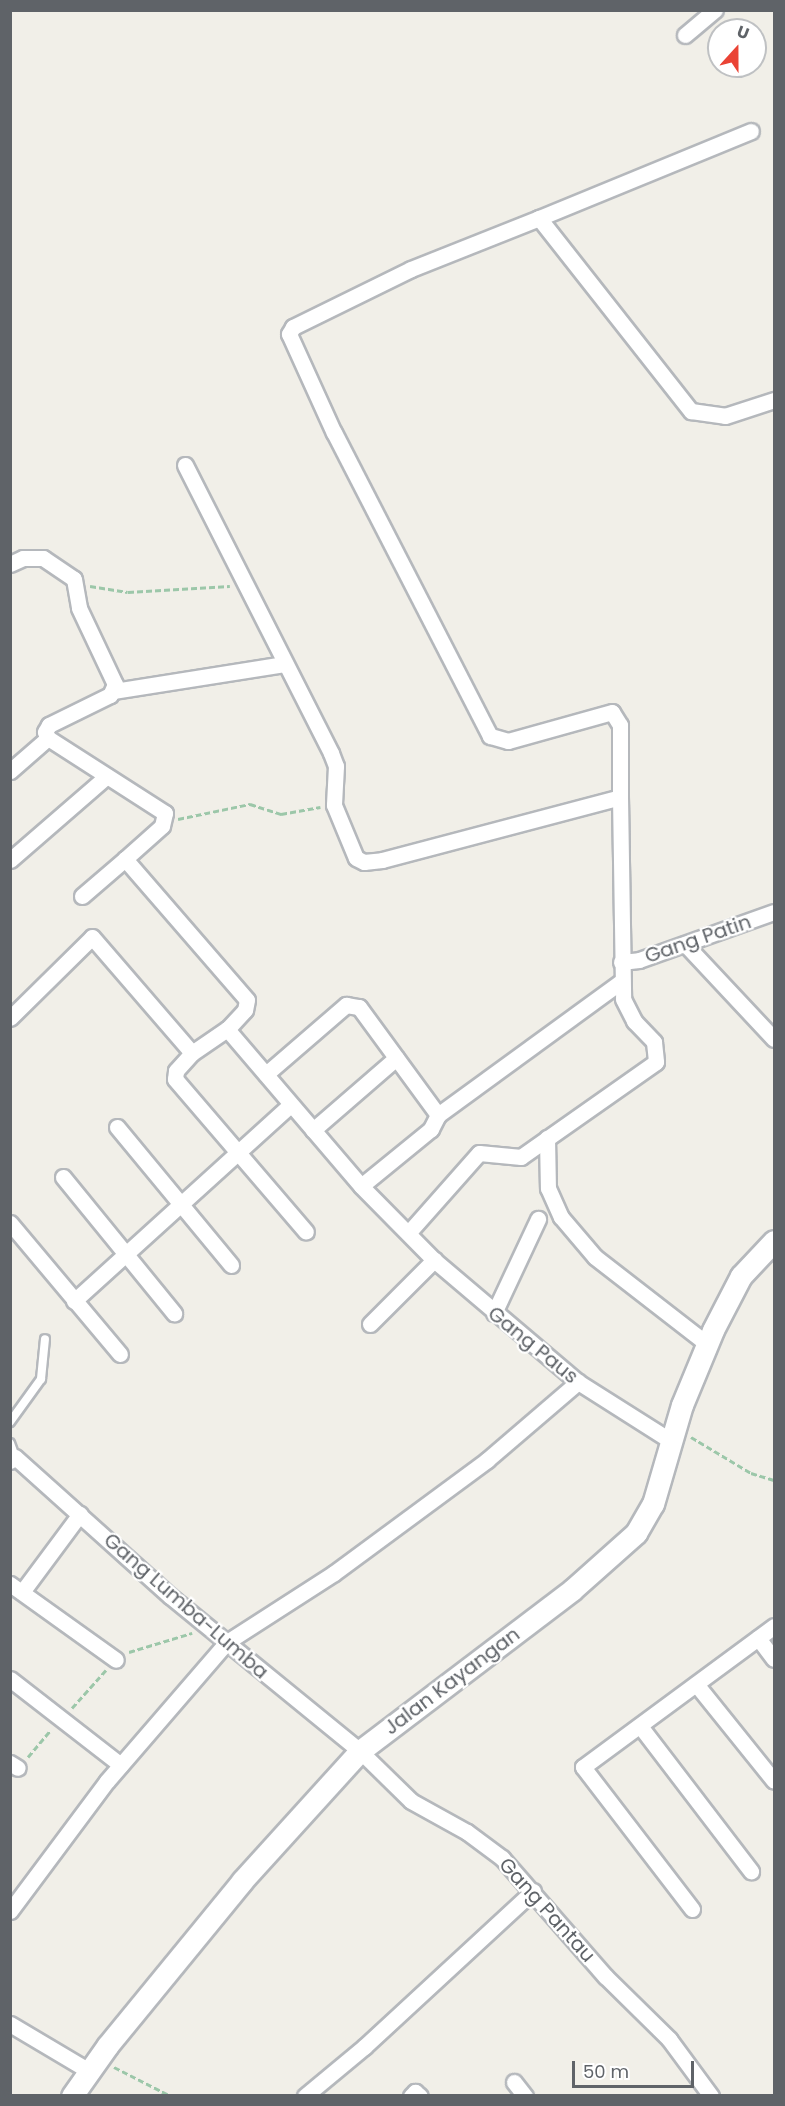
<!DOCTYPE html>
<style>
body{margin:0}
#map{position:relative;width:785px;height:2106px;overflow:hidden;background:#f1efe8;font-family:Poppins,sans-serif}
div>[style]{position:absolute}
.path>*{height:3px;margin-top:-1.5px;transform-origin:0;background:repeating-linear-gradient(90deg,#9cc7a9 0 6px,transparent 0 9px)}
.roads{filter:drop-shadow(2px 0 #b5b8bc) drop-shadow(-2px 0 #b5b8bc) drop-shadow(0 2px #b5b8bc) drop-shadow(0 -2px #b5b8bc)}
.lane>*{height:8px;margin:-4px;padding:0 4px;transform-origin:4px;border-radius:4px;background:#fff}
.street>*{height:15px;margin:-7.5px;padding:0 7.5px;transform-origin:7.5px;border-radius:7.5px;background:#fff}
.secondary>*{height:21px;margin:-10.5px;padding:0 10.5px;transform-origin:10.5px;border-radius:10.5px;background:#fff}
span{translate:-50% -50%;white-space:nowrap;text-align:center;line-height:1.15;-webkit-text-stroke:4.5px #fff;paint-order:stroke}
.street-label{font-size:20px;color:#5f6368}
.frame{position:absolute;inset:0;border:12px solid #5f6368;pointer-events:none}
.north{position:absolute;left:707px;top:18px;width:60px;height:60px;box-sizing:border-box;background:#fff;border:2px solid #bfc1c3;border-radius:50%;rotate:21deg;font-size:16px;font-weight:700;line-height:24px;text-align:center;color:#5f6368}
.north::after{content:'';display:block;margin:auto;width:21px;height:27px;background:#ea4335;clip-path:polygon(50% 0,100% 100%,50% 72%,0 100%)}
.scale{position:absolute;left:572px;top:2061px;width:122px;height:27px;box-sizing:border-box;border:3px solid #5f6368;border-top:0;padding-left:8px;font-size:18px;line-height:21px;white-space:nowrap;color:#5f6368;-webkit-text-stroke:4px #fff;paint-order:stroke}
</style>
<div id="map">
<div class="path">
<i style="left:90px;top:586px;width:38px;rotate:9deg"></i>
<i style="left:128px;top:592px;width:102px;rotate:-3.4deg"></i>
<i style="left:178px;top:819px;width:74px;rotate:-11.8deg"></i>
<i style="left:250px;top:804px;width:33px;rotate:18deg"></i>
<i style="left:281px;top:814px;width:40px;rotate:-10deg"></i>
<i style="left:691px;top:1437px;width:70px;rotate:31deg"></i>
<i style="left:751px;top:1473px;width:24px;rotate:17deg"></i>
<i style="left:129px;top:1652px;width:66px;rotate:-16.8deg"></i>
<i style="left:72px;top:1708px;width:51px;rotate:-48.2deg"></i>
<i style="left:28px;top:1757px;width:35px;rotate:-50deg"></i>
<i style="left:114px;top:2067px;width:64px;rotate:27deg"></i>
</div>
<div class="roads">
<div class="lane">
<i style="left:10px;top:1422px;width:53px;rotate:-54.2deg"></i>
<i style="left:41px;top:1379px;width:40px;rotate:-84.3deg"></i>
<i style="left:10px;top:1443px;width:15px;rotate:70deg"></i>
</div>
<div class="street">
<i style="left:685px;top:35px;width:39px;rotate:-40deg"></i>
<i style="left:539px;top:218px;width:229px;rotate:-22.3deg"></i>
<i style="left:185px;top:465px;width:323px;rotate:63.1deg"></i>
<i style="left:331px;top:753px;width:14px;rotate:69deg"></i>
<i style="left:336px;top:766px;width:39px;rotate:93deg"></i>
<i style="left:334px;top:805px;width:57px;rotate:67.5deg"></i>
<i style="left:356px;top:858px;width:9px;rotate:27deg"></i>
<i style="left:364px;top:862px;width:18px;rotate:-6deg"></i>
<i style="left:382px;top:860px;width:246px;rotate:-14.8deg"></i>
<i style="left:620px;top:797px;width:202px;rotate:89.1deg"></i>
<i style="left:623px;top:999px;width:25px;rotate:63deg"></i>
<i style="left:634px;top:1021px;width:29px;rotate:46deg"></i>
<i style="left:654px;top:1042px;width:20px;rotate:84deg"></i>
<i style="left:656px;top:1062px;width:165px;rotate:144.9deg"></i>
<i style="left:521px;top:1157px;width:42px;rotate:-174.6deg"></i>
<i style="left:479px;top:1153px;width:106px;rotate:131.5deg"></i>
<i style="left:10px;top:564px;width:14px;rotate:-25deg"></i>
<i style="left:23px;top:558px;width:20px"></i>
<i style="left:43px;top:558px;width:37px;rotate:34deg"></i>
<i style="left:74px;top:579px;width:29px;rotate:80deg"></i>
<i style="left:79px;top:608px;width:84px;rotate:64.7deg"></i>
<i style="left:115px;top:684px;width:12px;rotate:114deg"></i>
<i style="left:110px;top:695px;width:68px;rotate:153.8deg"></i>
<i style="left:49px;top:725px;width:8px;rotate:120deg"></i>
<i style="left:45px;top:732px;width:7px;rotate:63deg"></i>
<i style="left:48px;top:738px;width:139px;rotate:32.7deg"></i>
<i style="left:165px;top:813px;width:13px;rotate:103deg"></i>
<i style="left:162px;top:826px;width:50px;rotate:138.3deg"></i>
<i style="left:125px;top:859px;width:186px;rotate:49.1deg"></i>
<i style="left:247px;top:1000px;width:10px;rotate:101deg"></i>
<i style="left:245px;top:1010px;width:26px;rotate:133deg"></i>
<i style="left:227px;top:1029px;width:42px;rotate:145.6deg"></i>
<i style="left:192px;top:1053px;width:24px;rotate:132deg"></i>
<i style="left:176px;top:1071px;width:8px;rotate:97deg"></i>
<i style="left:175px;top:1079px;width:201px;rotate:49.4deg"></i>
<i style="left:114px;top:691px;width:173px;rotate:-9deg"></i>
<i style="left:10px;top:771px;width:50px;rotate:-41deg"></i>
<i style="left:620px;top:797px;width:72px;rotate:-90deg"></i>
<i style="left:620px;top:725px;width:15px;rotate:-122deg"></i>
<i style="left:612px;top:712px;width:108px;rotate:164.4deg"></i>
<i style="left:508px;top:741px;width:19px;rotate:-164deg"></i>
<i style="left:490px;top:736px;width:341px;rotate:-117.2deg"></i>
<i style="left:334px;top:433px;width:109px;rotate:-114.4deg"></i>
<i style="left:289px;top:334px;width:8px;rotate:-60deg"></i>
<i style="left:293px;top:327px;width:131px;rotate:-26.2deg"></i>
<i style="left:411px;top:269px;width:138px;rotate:-21.7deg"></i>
<i style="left:539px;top:218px;width:246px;rotate:51.8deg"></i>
<i style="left:691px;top:411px;width:34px;rotate:8deg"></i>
<i style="left:725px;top:416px;width:52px;rotate:-18.1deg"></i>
<i style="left:10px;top:860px;width:128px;rotate:-40.9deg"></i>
<i style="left:82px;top:896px;width:57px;rotate:-40.7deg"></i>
<i style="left:685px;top:944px;width:130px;rotate:46.9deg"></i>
<i style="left:621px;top:962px;width:18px;rotate:-6deg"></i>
<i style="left:639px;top:960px;width:143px;rotate:-19.6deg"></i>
<i style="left:10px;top:1018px;width:115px;rotate:-44.6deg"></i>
<i style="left:92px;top:937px;width:153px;rotate:49.2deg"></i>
<i style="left:227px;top:1029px;width:206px;rotate:49.5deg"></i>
<i style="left:361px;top:1186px;width:104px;rotate:45.4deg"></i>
<i style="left:434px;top:1260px;width:189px;rotate:40.3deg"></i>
<i style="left:578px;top:1382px;width:110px;rotate:32.4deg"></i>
<i style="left:266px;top:1074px;width:106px;rotate:-40.8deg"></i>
<i style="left:346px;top:1005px;width:13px;rotate:9deg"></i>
<i style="left:359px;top:1007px;width:134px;rotate:53.8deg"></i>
<i style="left:438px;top:1115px;width:16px;rotate:117deg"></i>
<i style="left:431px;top:1129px;width:90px;rotate:140.8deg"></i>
<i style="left:438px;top:1115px;width:228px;rotate:-36.1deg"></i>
<i style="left:117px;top:1127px;width:179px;rotate:50.4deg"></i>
<i style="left:313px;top:1130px;width:110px;rotate:-40.9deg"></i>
<i style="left:547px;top:1138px;width:50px;rotate:88.9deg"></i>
<i style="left:548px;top:1188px;width:32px;rotate:66deg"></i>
<i style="left:561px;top:1217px;width:52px;rotate:49.6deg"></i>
<i style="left:595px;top:1257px;width:142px;rotate:37.8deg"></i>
<i style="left:63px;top:1177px;width:176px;rotate:50.8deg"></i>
<i style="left:10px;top:1223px;width:171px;rotate:50deg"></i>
<i style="left:74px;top:1301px;width:292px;rotate:-42.2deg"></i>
<i style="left:494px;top:1313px;width:104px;rotate:-64.9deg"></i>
<i style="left:370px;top:1324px;width:91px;rotate:-45deg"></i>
<i style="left:10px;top:1461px;width:6px;rotate:-39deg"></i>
<i style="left:15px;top:1457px;width:208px;rotate:41.9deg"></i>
<i style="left:170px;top:1596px;width:245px;rotate:39.2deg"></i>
<i style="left:360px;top:1751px;width:71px;rotate:44.4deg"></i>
<i style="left:411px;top:1801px;width:64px;rotate:29deg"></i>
<i style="left:467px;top:1832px;width:44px;rotate:36.6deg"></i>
<i style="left:502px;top:1858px;width:157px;rotate:48.9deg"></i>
<i style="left:605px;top:1976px;width:90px;rotate:44.5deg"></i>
<i style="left:669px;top:2039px;width:71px;rotate:53.6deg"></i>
<i style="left:10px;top:1584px;width:130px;rotate:35.6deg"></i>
<i style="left:22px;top:1592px;width:97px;rotate:-53.4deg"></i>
<i style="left:758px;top:1638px;width:26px;rotate:53deg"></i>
<i style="left:10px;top:1679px;width:140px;rotate:37.8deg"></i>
<i style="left:696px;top:1684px;width:124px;rotate:51.2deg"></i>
<i style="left:640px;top:1726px;width:183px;rotate:52.6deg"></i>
<i style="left:10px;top:1763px;width:9px;rotate:32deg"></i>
<i style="left:692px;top:1909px;width:179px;rotate:-127.5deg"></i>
<i style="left:583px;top:1767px;width:237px;rotate:-36.4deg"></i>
<i style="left:10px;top:1911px;width:162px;rotate:-53.3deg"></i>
<i style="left:107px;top:1781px;width:184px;rotate:-49.2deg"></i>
<i style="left:227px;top:1642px;width:127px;rotate:-32.8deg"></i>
<i style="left:334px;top:1573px;width:190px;rotate:-36.4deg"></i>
<i style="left:487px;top:1460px;width:120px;rotate:-40.6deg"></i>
<i style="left:10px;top:2024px;width:92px;rotate:30.7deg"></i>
<i style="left:514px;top:2082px;width:18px;rotate:52deg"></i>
<i style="left:305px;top:2096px;width:77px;rotate:-39.7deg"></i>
<i style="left:364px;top:2047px;width:230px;rotate:-42.7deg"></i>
<i style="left:411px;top:2096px;width:6px;rotate:-45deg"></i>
<i style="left:415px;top:2092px;width:6px;rotate:39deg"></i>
</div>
<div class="secondary">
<i style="left:72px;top:2096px;width:62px;rotate:-54.8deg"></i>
<i style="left:108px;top:2045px;width:212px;rotate:-50.7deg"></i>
<i style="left:242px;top:1881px;width:176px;rotate:-47.8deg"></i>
<i style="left:360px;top:1751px;width:266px;rotate:-37.2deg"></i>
<i style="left:572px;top:1590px;width:86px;rotate:-41.7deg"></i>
<i style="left:636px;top:1533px;width:34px;rotate:-60deg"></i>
<i style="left:653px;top:1504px;width:103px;rotate:-73.7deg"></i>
<i style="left:682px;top:1405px;width:81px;rotate:-67.5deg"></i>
<i style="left:713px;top:1330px;width:61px;rotate:-62.6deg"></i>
<i style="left:741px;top:1276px;width:48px;rotate:-46.7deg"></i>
</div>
</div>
<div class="street-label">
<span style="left:698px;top:939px;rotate:-19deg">Gang Patin</span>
<span style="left:533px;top:1345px;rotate:39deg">Gang Paus</span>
<span style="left:186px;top:1606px;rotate:41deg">Gang Lumba-Lumba</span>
<span style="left:452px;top:1681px;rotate:-37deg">Jalan Kayangan</span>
<span style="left:547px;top:1910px;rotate:48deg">Gang Pantau</span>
</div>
<div class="frame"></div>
<div class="north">U</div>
<div class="scale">50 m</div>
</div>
